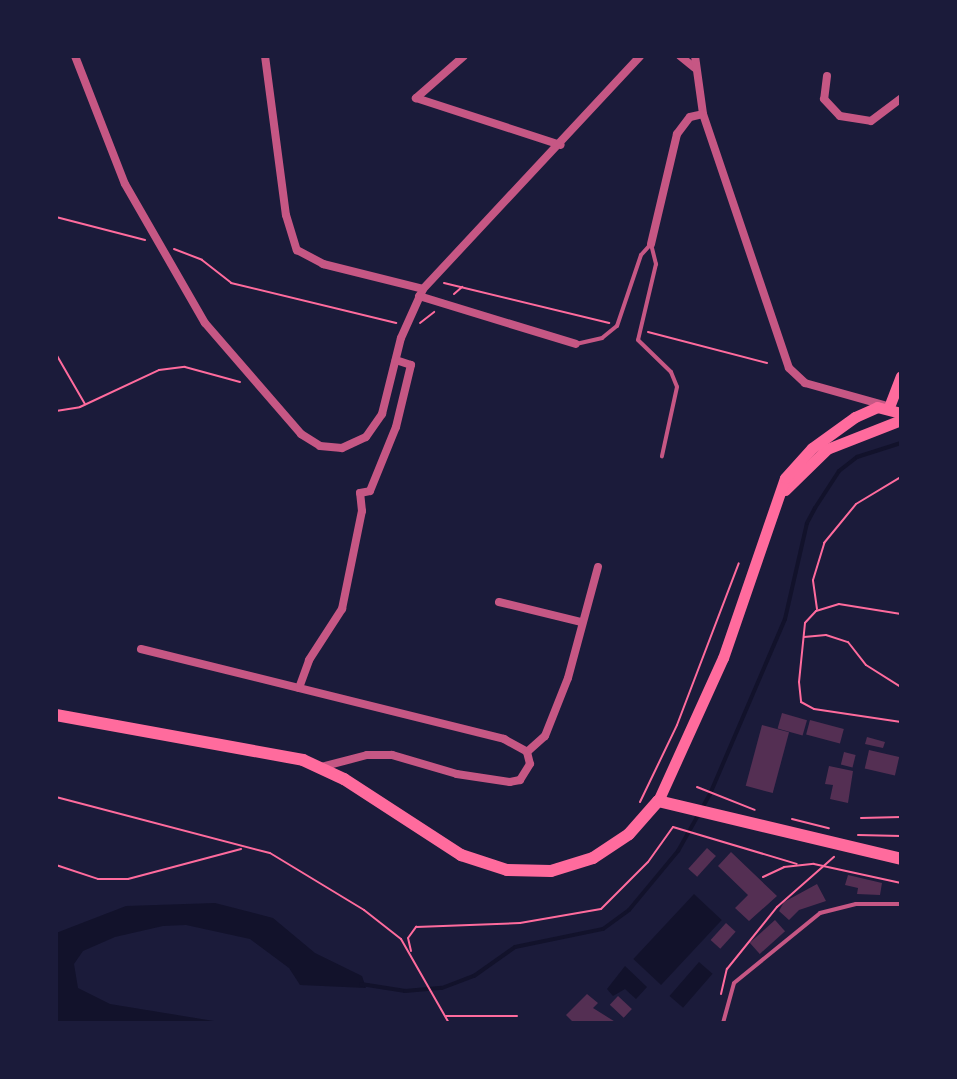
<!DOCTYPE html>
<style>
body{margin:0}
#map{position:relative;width:957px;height:1079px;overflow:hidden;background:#1b1b3a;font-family:"Fira Sans Condensed",sans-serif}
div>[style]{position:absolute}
.water>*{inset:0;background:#12122b;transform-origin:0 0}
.stream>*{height:4px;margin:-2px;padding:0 2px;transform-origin:2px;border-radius:2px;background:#12122b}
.building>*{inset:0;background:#542f53;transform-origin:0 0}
.path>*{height:2px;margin:-1px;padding:0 1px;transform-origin:1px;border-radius:1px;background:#ff6b9d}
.service>*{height:4px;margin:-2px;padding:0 2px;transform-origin:2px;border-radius:2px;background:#c65784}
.minor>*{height:8px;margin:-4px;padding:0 4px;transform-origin:4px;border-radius:4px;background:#c65784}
.secondary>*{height:11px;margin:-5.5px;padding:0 5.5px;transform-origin:5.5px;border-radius:5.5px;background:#ff6b9d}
.primary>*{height:12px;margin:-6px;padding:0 6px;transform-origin:6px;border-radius:6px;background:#ff6b9d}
span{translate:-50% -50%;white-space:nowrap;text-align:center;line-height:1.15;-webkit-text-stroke:6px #1b1b3a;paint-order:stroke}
.frame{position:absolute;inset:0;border:58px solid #1b1b3a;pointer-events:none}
</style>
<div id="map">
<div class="water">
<i style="left:694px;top:894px;width:38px;height:89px;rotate:43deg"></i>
<i style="clip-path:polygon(215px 903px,273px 918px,315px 953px,362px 976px,366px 988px,300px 985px,289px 968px,250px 939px,186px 925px,163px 926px,115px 937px,83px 951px,74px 964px,78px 988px,110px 1004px,226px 1023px,56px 1023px,56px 933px,126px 906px)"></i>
<i style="left:699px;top:962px;width:18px;height:45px;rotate:41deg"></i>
<i style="clip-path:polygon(625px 966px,647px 987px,636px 999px,625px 989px,613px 996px,607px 989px)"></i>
</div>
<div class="stream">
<i style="left:361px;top:984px;width:45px;rotate:9deg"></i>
<i style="left:405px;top:991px;width:37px;rotate:-5deg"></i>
<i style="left:442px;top:988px;width:34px;rotate:-21deg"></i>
<i style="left:474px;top:976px;width:50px;rotate:-35.3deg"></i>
<i style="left:515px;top:947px;width:90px;rotate:-11.6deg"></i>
<i style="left:603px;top:929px;width:32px;rotate:-36deg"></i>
<i style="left:629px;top:910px;width:77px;rotate:-50.3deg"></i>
<i style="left:678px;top:851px;width:65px;rotate:-60.7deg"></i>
<i style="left:710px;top:794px;width:190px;rotate:-66.8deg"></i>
<i style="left:785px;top:619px;width:98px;rotate:-77.1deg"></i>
<i style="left:807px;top:523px;width:17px;rotate:-62deg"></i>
<i style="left:815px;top:508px;width:44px;rotate:-57deg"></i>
<i style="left:839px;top:471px;width:23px;rotate:-38deg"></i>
<i style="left:857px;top:457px;width:46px;rotate:-17.7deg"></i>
</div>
<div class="building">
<i style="left:782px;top:713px;width:26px;height:16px;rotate:16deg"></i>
<i style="left:810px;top:720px;width:35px;height:15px;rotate:15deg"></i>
<i style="left:762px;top:725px;width:28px;height:63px;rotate:15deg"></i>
<i style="clip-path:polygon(867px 737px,885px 742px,883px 748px,865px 744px)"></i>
<i style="left:869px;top:750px;width:31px;height:19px;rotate:13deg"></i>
<i style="left:844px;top:752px;width:12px;height:13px;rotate:14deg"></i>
<i style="clip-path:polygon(829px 766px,853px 771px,848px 803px,830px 799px,833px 785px,825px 784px)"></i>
<i style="left:707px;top:848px;width:12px;height:28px;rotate:42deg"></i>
<i style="clip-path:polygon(731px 852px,777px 896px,749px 921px,735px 908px,748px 895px,718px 866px)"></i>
<i style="clip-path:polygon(848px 875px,882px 883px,880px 895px,857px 894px,858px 888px,845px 885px)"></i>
<i style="clip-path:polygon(817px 884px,826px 901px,799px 910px,789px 920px,779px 911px,784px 902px)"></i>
<i style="left:775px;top:920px;width:15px;height:34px;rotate:48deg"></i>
<i style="left:726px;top:923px;width:13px;height:23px;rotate:42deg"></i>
<i style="clip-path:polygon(587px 994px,598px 1003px,593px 1008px,617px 1023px,574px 1023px,566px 1015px)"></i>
<i style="left:618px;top:996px;width:19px;height:12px;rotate:43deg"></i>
</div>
<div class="path">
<i style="left:56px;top:217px;width:92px;rotate:14.5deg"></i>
<i style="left:174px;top:249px;width:30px;rotate:21deg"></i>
<i style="left:202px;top:260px;width:37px;rotate:38deg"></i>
<i style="left:231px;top:283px;width:170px;rotate:13.6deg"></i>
<i style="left:444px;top:283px;width:170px;rotate:13.6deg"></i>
<i style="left:454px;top:294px;width:11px;rotate:-41deg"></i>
<i style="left:420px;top:323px;width:18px;rotate:-38deg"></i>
<i style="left:648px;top:332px;width:123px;rotate:14.6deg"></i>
<i style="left:56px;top:354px;width:58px;rotate:59.9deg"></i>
<i style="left:56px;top:411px;width:24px;rotate:-9deg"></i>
<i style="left:80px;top:407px;width:87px;rotate:-25.1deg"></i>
<i style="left:159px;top:370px;width:26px;rotate:-7deg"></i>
<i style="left:185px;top:367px;width:57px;rotate:15.3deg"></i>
<i style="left:817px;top:609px;width:29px;rotate:-98deg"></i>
<i style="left:813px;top:580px;width:39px;rotate:-73deg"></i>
<i style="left:824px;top:543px;width:50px;rotate:-50.6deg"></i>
<i style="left:856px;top:504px;width:52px;rotate:-31deg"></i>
<i style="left:901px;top:614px;width:63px;rotate:-170.8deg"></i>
<i style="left:839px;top:604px;width:24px;rotate:163deg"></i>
<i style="left:816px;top:611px;width:16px;rotate:133deg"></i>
<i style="left:805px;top:623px;width:59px;rotate:95.8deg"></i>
<i style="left:799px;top:682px;width:20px;rotate:84deg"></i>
<i style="left:801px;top:702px;width:15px;rotate:28deg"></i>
<i style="left:814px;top:709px;width:88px;rotate:8.5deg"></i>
<i style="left:804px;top:637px;width:22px;rotate:-5deg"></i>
<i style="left:826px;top:635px;width:23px;rotate:18deg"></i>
<i style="left:848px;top:642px;width:29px;rotate:52deg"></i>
<i style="left:866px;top:665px;width:41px;rotate:32.2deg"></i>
<i style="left:697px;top:787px;width:62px;rotate:21.6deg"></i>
<i style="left:56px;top:797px;width:221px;rotate:14.7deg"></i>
<i style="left:270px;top:853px;width:110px;rotate:31.2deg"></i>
<i style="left:364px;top:910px;width:47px;rotate:38.1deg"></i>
<i style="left:401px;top:939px;width:97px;rotate:60.3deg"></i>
<i style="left:640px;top:802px;width:85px;rotate:-64.3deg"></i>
<i style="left:677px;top:725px;width:173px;rotate:-69.1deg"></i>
<i style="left:861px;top:818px;width:40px;rotate:-1.4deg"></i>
<i style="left:792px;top:819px;width:38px;rotate:14deg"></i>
<i style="left:858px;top:835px;width:43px;rotate:1.3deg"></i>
<i style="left:56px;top:865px;width:44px;rotate:18.4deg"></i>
<i style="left:98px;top:879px;width:30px"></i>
<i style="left:128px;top:879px;width:117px;rotate:-14.9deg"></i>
<i style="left:763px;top:877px;width:23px;rotate:-25deg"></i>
<i style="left:784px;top:867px;width:30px;rotate:-6deg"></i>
<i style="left:814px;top:864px;width:89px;rotate:12.3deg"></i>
<i style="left:411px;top:951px;width:13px;rotate:-103deg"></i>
<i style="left:408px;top:938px;width:14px;rotate:-54deg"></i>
<i style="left:416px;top:927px;width:104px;rotate:-2.2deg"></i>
<i style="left:520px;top:923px;width:82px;rotate:-9.8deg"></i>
<i style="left:601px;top:909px;width:66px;rotate:-45deg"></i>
<i style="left:648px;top:862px;width:43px;rotate:-54.5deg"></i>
<i style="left:673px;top:827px;width:129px;rotate:16.6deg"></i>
<i style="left:721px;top:994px;width:26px;rotate:-77deg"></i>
<i style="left:727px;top:969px;width:80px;rotate:-51.1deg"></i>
<i style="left:777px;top:907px;width:76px;rotate:-41.3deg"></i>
<i style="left:446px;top:1016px;width:71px"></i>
</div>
<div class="service">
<i style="left:576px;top:344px;width:27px;rotate:-13deg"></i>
<i style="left:602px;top:338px;width:19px;rotate:-39deg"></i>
<i style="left:617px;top:326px;width:75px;rotate:-71.3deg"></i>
<i style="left:641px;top:255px;width:15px;rotate:-48deg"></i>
<i style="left:651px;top:244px;width:21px;rotate:76deg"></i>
<i style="left:656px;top:264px;width:78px;rotate:103.3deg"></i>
<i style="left:638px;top:340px;width:46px;rotate:44.1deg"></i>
<i style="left:671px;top:372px;width:16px;rotate:68deg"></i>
<i style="left:677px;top:387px;width:71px;rotate:102.3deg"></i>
<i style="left:723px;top:1023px;width:41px;rotate:-74.6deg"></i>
<i style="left:734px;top:983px;width:111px;rotate:-39.1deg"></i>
<i style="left:820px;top:913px;width:37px;rotate:-14deg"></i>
<i style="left:856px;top:904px;width:45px"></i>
</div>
<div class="minor">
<i style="left:75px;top:56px;width:137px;rotate:68.7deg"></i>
<i style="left:125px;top:184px;width:160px;rotate:60.1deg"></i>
<i style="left:205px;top:323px;width:147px;rotate:49.1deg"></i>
<i style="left:301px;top:434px;width:22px;rotate:32deg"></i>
<i style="left:320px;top:446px;width:22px;rotate:5deg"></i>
<i style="left:342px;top:448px;width:26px;rotate:-25deg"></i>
<i style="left:366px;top:437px;width:28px;rotate:-55deg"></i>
<i style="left:382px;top:414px;width:78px;rotate:-76deg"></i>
<i style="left:401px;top:338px;width:54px;rotate:-65.8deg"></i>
<i style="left:423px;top:289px;width:318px;rotate:-47deg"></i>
<i style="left:265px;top:56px;width:160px;rotate:82.5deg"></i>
<i style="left:286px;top:215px;width:37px;rotate:73deg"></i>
<i style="left:297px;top:250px;width:30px;rotate:28deg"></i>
<i style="left:323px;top:264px;width:103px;rotate:14deg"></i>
<i style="left:464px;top:56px;width:64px;rotate:138.8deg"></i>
<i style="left:416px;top:98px;width:152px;rotate:18deg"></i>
<i style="left:680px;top:56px;width:19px;rotate:39deg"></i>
<i style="left:695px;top:56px;width:59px;rotate:82.1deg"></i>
<i style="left:703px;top:114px;width:268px;rotate:71.3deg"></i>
<i style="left:789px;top:368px;width:22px;rotate:43deg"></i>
<i style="left:805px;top:383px;width:82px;rotate:15.6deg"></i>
<i style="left:827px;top:76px;width:23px;rotate:97deg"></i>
<i style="left:824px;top:99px;width:23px;rotate:47deg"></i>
<i style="left:840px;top:116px;width:31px;rotate:9deg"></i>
<i style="left:871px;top:121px;width:38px;rotate:-37deg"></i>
<i style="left:651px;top:244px;width:113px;rotate:-76.7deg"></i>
<i style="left:677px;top:134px;width:21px;rotate:-53deg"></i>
<i style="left:690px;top:117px;width:13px;rotate:-13deg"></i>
<i style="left:419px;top:296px;width:164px;rotate:17deg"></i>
<i style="left:499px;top:602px;width:84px;rotate:13.7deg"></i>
<i style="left:141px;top:649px;width:374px;rotate:13.9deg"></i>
<i style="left:504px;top:739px;width:26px;rotate:29deg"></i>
<i style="left:527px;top:752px;width:12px;rotate:76deg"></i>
<i style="left:530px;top:764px;width:19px;rotate:122deg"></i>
<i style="left:520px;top:780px;width:10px;rotate:169deg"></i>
<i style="left:510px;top:782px;width:54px;rotate:-171.4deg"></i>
<i style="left:457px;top:774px;width:68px;rotate:-163.7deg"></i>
<i style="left:392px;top:755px;width:25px;rotate:180deg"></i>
<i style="left:367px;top:755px;width:48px;rotate:165.4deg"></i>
<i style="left:299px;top:688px;width:30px;rotate:-70deg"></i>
<i style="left:309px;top:660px;width:61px;rotate:-57.1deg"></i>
<i style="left:342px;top:609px;width:100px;rotate:-78.5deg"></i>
<i style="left:362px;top:511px;width:18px;rotate:-96deg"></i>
<i style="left:360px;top:493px;width:10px;rotate:-11deg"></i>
<i style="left:370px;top:491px;width:69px;rotate:-67.9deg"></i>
<i style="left:396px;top:427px;width:64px;rotate:-76.4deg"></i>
<i style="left:411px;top:365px;width:16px;rotate:-162deg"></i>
<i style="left:527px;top:752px;width:24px;rotate:-42deg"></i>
<i style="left:545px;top:736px;width:62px;rotate:-68.4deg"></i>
<i style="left:568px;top:678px;width:115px;rotate:-74.9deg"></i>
</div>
<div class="secondary">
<i style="left:889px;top:407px;width:33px;rotate:-69deg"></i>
<i style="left:785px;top:490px;width:59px;rotate:-44.3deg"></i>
<i style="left:827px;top:449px;width:79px;rotate:-21.4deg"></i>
<i style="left:658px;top:801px;width:157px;rotate:-65.6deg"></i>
<i style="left:723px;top:658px;width:190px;rotate:-71deg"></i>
<i style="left:785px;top:478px;width:40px;rotate:-48deg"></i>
<i style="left:812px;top:448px;width:53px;rotate:-35.8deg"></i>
<i style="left:855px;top:417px;width:24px;rotate:-24deg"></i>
<i style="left:877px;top:407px;width:25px;rotate:14deg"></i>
</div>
<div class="primary">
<i style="left:56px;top:715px;width:251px;rotate:10.3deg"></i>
<i style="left:303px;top:760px;width:45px;rotate:24.9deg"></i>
<i style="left:344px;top:779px;width:140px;rotate:33deg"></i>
<i style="left:461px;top:855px;width:48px;rotate:18.1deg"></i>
<i style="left:507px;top:870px;width:44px;rotate:1.3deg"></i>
<i style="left:551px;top:871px;width:44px;rotate:-17.2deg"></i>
<i style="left:593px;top:858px;width:43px;rotate:-33.7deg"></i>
<i style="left:629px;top:834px;width:44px;rotate:-48.7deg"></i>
<i style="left:658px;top:801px;width:250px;rotate:13.4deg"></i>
</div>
<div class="frame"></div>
</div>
